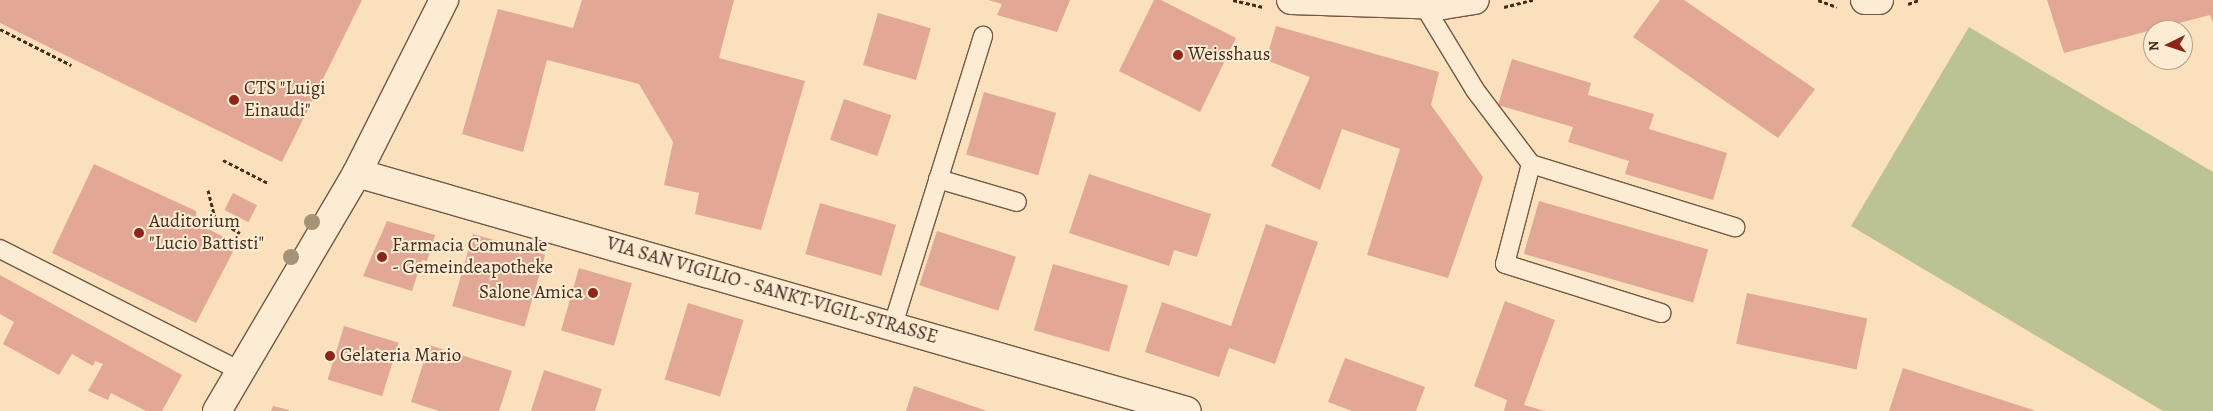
<!DOCTYPE html>
<style>
body{margin:0}
#map{position:relative;width:2213px;height:411px;overflow:hidden;background:#fae1bb;font-family:Alegreya,serif}
div>[style]{position:absolute}
.green>*{inset:0;background:#bbc392}
.building>*{inset:0;background:#e2a895;transform-origin:0 0}
.path>*{height:3px;margin-top:-1.5px;transform-origin:0;background:repeating-linear-gradient(90deg,#442b1e 0 4px,transparent 0 6.5px)}
.roads{filter:drop-shadow(1px 0 #725845) drop-shadow(-1px 0 #725845) drop-shadow(0 1px #725845) drop-shadow(0 -1px #725845)}
.service>*{height:18px;margin:-9px;padding:0 9px;transform-origin:9px;border-radius:9px;background:#fcecd3}
.minor>*{height:28px;margin:-14px;padding:0 14px;transform-origin:14px;border-radius:14px;background:#fcecd3}
.trees>*{width:16px;height:16px;margin:-8px;border-radius:50%;background:#a69275}
.dots>*{width:14px;height:14px;translate:-50% -50%;box-sizing:border-box;border:2px solid #fcecd3;border-radius:50%}
span{translate:-50% -50%;white-space:nowrap;text-align:center;line-height:1.15;-webkit-text-stroke:4px #fcecd3;paint-order:stroke}
.poi-label{font-size:19px;color:#442b1e}
.left{translate:0 -50%;text-align:left}
.right{translate:-100% -50%;text-align:right}
.street-label{font-size:19px;color:#442b1e}
.north{position:absolute;left:2143px;top:20px;width:50px;height:50px;box-sizing:border-box;background:#fcecd3;border:1px solid #b29f8b;border-radius:50%;rotate:266deg;font-size:14px;font-weight:700;line-height:20px;text-align:center;color:#442b1e}
.north::after{content:'';display:block;margin:auto;width:18px;height:22px;background:#8f2418;clip-path:polygon(50% 0,100% 100%,50% 72%,0 100%)}
</style>
<div id="map">
<div class="green">
<i style="clip-path:polygon(1969px 27px,2213px 172px,2213px 411px,2163px 411px,1851px 226px)"></i>
</div>
<div class="building">
<i style="clip-path:polygon(0 0,362px 0,282px 162px,0 23px)"></i>
<i style="clip-path:polygon(582px 0,734px 0,719px 58px,805px 81px,761px 230px,695px 214px,699px 193px,664px 185px,673px 142px,639px 84px,547px 60px,523px 152px,462px 134px,498px 9px,573px 28px)"></i>
<i style="clip-path:polygon(988px 0,1070px 0,1057px 32px,997px 15px,1002px 4px)"></i>
<i style="clip-path:polygon(1154px 0,1161px 0,1236px 38px,1200px 112px,1119px 71px)"></i>
<i style="clip-path:polygon(1660px 0,1684px 0,1815px 89px,1778px 138px,1633px 37px)"></i>
<i style="clip-path:polygon(2047px 0,2213px 0,2213px 23px,2210px 15px,2064px 53px)"></i>
<i style="left:878px;top:13px;width:55px;height:54px;rotate:16deg"></i>
<i style="clip-path:polygon(1276px 26px,1439px 72px,1431px 105px,1483px 177px,1448px 278px,1367px 255px,1400px 149px,1342px 129px,1320px 190px,1271px 166px,1310px 77px,1266px 60px)"></i>
<i style="clip-path:polygon(1512px 59px,1591px 83px,1588px 95px,1654px 114px,1649px 129px,1727px 153px,1713px 200px,1625px 174px,1629px 161px,1568px 142px,1573px 127px,1498px 105px)"></i>
<i style="left:984px;top:92px;width:75px;height:65px;rotate:16deg"></i>
<i style="left:844px;top:99px;width:50px;height:43px;rotate:19deg"></i>
<i style="clip-path:polygon(94px 164px,196px 211px,197px 223px,237px 244px,196px 323px,52px 253px)"></i>
<i style="clip-path:polygon(1089px 174px,1211px 214px,1197px 257px,1174px 250px,1169px 266px,1069px 233px)"></i>
<i style="left:233px;top:193px;width:27px;height:19px;rotate:27deg"></i>
<i style="left:1539px;top:201px;width:176px;height:55px;rotate:16deg"></i>
<i style="left:820px;top:203px;width:79px;height:53px;rotate:16deg"></i>
<i style="clip-path:polygon(387px 221px,435px 235px,427px 261px,422px 260px,412px 291px,363px 276px)"></i>
<i style="clip-path:polygon(1266px 224px,1318px 242px,1275px 364px,1229px 348px,1219px 377px,1145px 352px,1162px 302px,1231px 326px)"></i>
<i style="left:937px;top:231px;width:83px;height:57px;rotate:18deg"></i>
<i style="left:473px;top:234px;width:75px;height:75px;rotate:16deg"></i>
<i style="left:1053px;top:264px;width:78px;height:69px;rotate:16deg"></i>
<i style="left:579px;top:268px;width:55px;height:65px;rotate:16deg"></i>
<i style="clip-path:polygon(0 275px,182px 375px,162px 411px,146px 411px,111px 393px,108px 400px,88px 391px,103px 364px,95px 361px,93px 366px,72px 354px,59px 375px,3px 344px,14px 322px,0 314px)"></i>
<i style="left:1747px;top:293px;width:123px;height:52px;rotate:12deg"></i>
<i style="clip-path:polygon(1505px 301px,1555px 320px,1524px 405px,1545px 411px,1504px 411px,1507px 400px,1474px 386px)"></i>
<i style="left:688px;top:303px;width:58px;height:80px;rotate:17deg"></i>
<i style="left:344px;top:326px;width:57px;height:56px;rotate:17deg"></i>
<i style="clip-path:polygon(429px 345px,512px 371px,499px 411px,439px 411px,411px 402px)"></i>
<i style="clip-path:polygon(1345px 358px,1425px 387px,1416px 411px,1352px 411px,1328px 402px)"></i>
<i style="clip-path:polygon(1903px 368px,2036px 411px,1889px 411px)"></i>
<i style="clip-path:polygon(544px 370px,602px 389px,595px 411px,531px 411px)"></i>
<i style="clip-path:polygon(914px 386px,987px 411px,906px 411px)"></i>
<i style="clip-path:polygon(273px 406px,289px 410px,289px 411px,271px 411px)"></i>
</div>
<div class="path">
<i style="left:1233px;top:0;width:32px;rotate:13deg"></i>
<i style="left:1818px;top:0;width:20px;rotate:20deg"></i>
<i style="left:1908px;top:4px;width:12px;rotate:-20deg"></i>
<i style="left:1504px;top:7px;width:30px;rotate:-14deg"></i>
<i style="left:0;top:29px;width:80px;rotate:26.9deg"></i>
<i style="left:223px;top:160px;width:51px;rotate:27.1deg"></i>
<i style="left:208px;top:190px;width:29px;rotate:76deg"></i>
<i style="left:215px;top:218px;width:29px;rotate:31deg"></i>
</div>
<div class="roads">
<div class="service">
<i style="left:1423px;top:4px;width:100px;rotate:58.8deg"></i>
<i style="left:1475px;top:90px;width:93px;rotate:52.9deg"></i>
<i style="left:1531px;top:164px;width:214px;rotate:17.2deg"></i>
<i style="left:1531px;top:164px;width:103px;rotate:104.6deg"></i>
<i style="left:1505px;top:264px;width:164px;rotate:17.4deg"></i>
<i style="left:938px;top:179px;width:82px;rotate:16.2deg"></i>
<i style="left:0;top:249px;width:271px;rotate:26.9deg"></i>
<i style="left:893px;top:325px;width:303px;rotate:-72.7deg"></i>
</div>
<div class="minor">
<i style="left:1291px;top:0;width:152px;rotate:1.9deg"></i>
<i style="left:1443px;top:5px;width:32px;rotate:-9deg"></i>
<i style="left:1865px;top:0;width:14px"></i>
<i style="left:357px;top:173px;width:863px;rotate:16deg"></i>
<i style="left:217px;top:411px;width:276px;rotate:-59.5deg"></i>
<i style="left:357px;top:173px;width:194px;rotate:-63.3deg"></i>
</div>
</div>
<div class="trees">
<i style="left:312px;top:222px"></i>
<i style="left:291px;top:257px"></i>
</div>
<div class="dots">
<i style="left:1178px;top:55px;background:#8f2418"></i>
<i style="left:234px;top:100px;background:#8f2418"></i>
<i style="left:139px;top:233px;background:#8f2418"></i>
<i style="left:382px;top:257px;background:#8f2418"></i>
<i style="left:593px;top:293px;background:#8f2418"></i>
<i style="left:330px;top:356px;background:#8f2418"></i>
</div>
<div class="poi-label">
<span class="left" style="left:1188px;top:55px">Weisshaus</span>
<span class="left" style="left:244px;top:100px">CTS "Luigi<br>Einaudi"</span>
<span class="left" style="left:149px;top:233px">Auditorium<br>"Lucio Battisti"</span>
<span class="left" style="left:392px;top:257px">Farmacia Comunale<br>- Gemeindeapotheke</span>
<span class="right" style="left:583px;top:293px">Salone Amica</span>
<span class="left" style="left:340px;top:356px">Gelateria Mario</span>
</div>
<div class="street-label">
<span style="left:772px;top:291px;rotate:16deg">VIA SAN VIGILIO - SANKT-VIGIL-STRASSE</span>
</div>
<div class="north">N</div>
</div>
